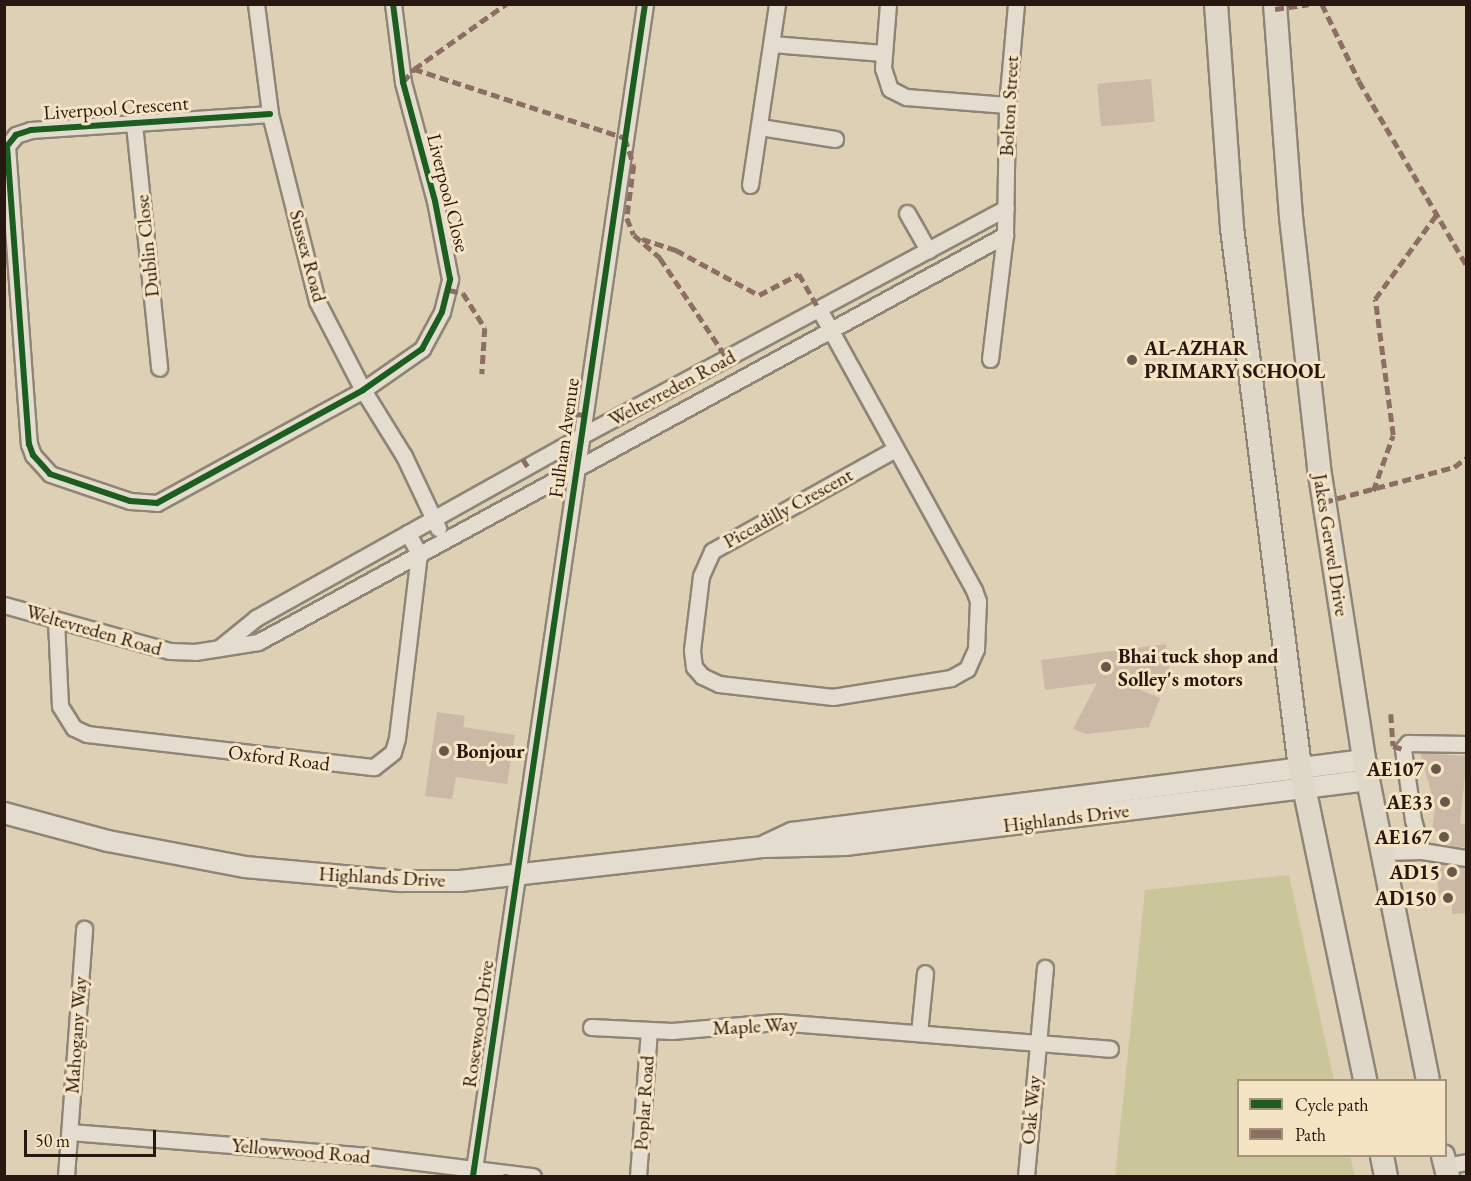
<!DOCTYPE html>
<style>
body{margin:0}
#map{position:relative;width:1471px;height:1181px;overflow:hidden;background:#ded0b5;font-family:"EB Garamond",serif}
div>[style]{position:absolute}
.green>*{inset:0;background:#cbc69a}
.building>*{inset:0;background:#cbb9a6;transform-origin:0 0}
.roads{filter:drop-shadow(2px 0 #8e8575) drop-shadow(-2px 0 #8e8575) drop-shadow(0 2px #8e8575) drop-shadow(0 -2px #8e8575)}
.street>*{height:15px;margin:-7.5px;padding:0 7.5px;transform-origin:7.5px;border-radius:7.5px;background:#e4ddcf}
.secondary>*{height:20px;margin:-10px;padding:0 10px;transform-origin:10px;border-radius:10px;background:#e4ddcf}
.primary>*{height:22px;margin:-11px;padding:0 11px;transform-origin:11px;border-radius:11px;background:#dfd7c8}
.quiet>*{height:4.5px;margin-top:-2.25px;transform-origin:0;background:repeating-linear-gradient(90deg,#8d6e63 0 9px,transparent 0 13.5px)}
.cycleway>*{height:6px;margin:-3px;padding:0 3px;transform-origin:3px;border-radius:3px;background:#1b5e20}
.dots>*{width:16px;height:16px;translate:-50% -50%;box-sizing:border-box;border:3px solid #f5e4c4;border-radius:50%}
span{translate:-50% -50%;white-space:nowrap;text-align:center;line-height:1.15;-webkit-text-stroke:6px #f5e4c4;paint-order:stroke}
.street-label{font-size:20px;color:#271710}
.poi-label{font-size:20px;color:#271710;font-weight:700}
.left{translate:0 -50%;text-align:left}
.right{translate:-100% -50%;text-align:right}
.frame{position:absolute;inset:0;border:6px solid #271710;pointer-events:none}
.legend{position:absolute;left:1237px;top:1079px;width:210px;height:78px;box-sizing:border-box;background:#f5e4c4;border:2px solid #a3927c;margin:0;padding:8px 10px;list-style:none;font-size:18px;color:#271710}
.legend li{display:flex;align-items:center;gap:12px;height:30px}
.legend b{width:30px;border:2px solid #a3927c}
.scale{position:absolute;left:24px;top:1130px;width:132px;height:27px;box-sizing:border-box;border:3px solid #271710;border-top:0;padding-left:8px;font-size:18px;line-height:21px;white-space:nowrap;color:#271710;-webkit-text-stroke:4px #f5e4c4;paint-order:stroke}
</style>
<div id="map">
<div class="green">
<i style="clip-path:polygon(1289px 875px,1334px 1080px,1238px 1080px,1238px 1156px,1350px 1156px,1355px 1176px,1115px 1176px,1145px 890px)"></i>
</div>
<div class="building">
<i style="left:1151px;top:79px;width:43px;height:54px;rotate:85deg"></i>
<i style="clip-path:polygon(1166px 644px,1170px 674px,1119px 681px,1160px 698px,1149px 727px,1086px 734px,1073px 729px,1097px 683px,1045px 690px,1041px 660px)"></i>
<i style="clip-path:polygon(437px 712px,465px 716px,463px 727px,515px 735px,507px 784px,456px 777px,452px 799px,425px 796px)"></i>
<i style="clip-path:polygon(1420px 753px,1467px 756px,1460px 823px,1467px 826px,1467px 848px,1440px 844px,1441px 832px,1432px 831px,1435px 806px)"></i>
<i style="clip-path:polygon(1435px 863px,1467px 867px,1467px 913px,1452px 914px,1452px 902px,1440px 902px)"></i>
</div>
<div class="roads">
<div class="street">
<i style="left:256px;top:4px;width:111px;rotate:82.7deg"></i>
<i style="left:270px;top:114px;width:193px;rotate:75.9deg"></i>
<i style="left:317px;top:301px;width:100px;rotate:62.7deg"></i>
<i style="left:363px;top:390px;width:78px;rotate:58.2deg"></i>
<i style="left:404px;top:456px;width:80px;rotate:64.7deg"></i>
<i style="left:888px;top:4px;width:64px;rotate:94.5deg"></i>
<i style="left:883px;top:68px;width:22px;rotate:72deg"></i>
<i style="left:890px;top:89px;width:18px;rotate:27deg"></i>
<i style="left:906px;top:97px;width:101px;rotate:4.5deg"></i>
<i style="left:772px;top:44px;width:111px;rotate:4.6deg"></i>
<i style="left:270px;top:114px;width:240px;rotate:176.2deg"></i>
<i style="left:31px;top:130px;width:16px;rotate:162deg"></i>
<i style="left:16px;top:135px;width:14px;rotate:129deg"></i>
<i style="left:7px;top:146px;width:299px;rotate:85.8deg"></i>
<i style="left:29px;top:444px;width:12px;rotate:70deg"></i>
<i style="left:33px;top:455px;width:25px;rotate:48deg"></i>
<i style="left:50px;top:474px;width:84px;rotate:18.6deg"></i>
<i style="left:130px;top:501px;width:27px;rotate:4deg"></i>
<i style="left:157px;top:503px;width:235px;rotate:-28.7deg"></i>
<i style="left:363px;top:390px;width:72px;rotate:-34.8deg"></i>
<i style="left:422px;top:349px;width:42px;rotate:-61.6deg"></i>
<i style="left:442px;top:312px;width:34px;rotate:-76deg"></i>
<i style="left:450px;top:279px;width:79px;rotate:-100.9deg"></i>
<i style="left:435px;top:201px;width:123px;rotate:-105.1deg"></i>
<i style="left:403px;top:82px;width:79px;rotate:-97.3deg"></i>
<i style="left:134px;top:124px;width:245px;rotate:84.1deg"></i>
<i style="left:760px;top:127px;width:76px;rotate:9.1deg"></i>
<i style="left:750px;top:185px;width:183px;rotate:-81.5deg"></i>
<i style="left:907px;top:213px;width:43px;rotate:60.4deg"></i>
<i style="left:819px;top:309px;width:321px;rotate:61.1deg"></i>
<i style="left:974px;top:590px;width:12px;rotate:70deg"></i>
<i style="left:978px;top:601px;width:48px;rotate:92.4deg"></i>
<i style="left:976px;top:649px;width:22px;rotate:114deg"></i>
<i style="left:967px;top:669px;width:18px;rotate:151deg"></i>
<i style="left:951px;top:678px;width:120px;rotate:170.9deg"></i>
<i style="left:833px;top:697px;width:115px;rotate:-173.5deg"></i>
<i style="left:719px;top:684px;width:19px;rotate:-155deg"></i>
<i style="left:702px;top:676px;width:12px;rotate:-132deg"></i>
<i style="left:694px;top:667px;width:17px;rotate:-97deg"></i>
<i style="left:692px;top:650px;width:75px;rotate:-83.1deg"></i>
<i style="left:701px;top:576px;width:27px;rotate:-66deg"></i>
<i style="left:712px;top:551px;width:210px;rotate:-29.1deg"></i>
<i style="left:990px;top:359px;width:125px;rotate:-83.1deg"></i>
<i style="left:1005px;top:235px;width:130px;rotate:-89.1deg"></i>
<i style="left:1007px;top:105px;width:101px;rotate:-84.9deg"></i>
<i style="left:4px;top:605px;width:172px;rotate:15.5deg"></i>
<i style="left:170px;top:651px;width:25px;rotate:2deg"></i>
<i style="left:195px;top:652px;width:64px;rotate:-9deg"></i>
<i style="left:258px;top:642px;width:851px;rotate:-28.58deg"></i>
<i style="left:56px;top:621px;width:85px;rotate:87.3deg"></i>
<i style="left:60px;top:706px;width:26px;rotate:58deg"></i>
<i style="left:74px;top:728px;width:14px;rotate:25deg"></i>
<i style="left:87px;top:734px;width:289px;rotate:6.6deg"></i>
<i style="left:374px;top:767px;width:24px;rotate:-38deg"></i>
<i style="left:393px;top:752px;width:15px;rotate:-74deg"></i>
<i style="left:397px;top:738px;width:185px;rotate:-83.2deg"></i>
<i style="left:419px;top:554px;width:24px;rotate:-118deg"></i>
<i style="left:219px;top:648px;width:48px;rotate:-39deg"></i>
<i style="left:256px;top:618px;width:372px;rotate:-29.2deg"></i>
<i style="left:581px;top:436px;width:482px;rotate:-28.2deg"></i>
<i style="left:1422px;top:851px;width:32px;rotate:-106deg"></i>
<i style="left:1413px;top:820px;width:72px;rotate:-98deg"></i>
<i style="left:1403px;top:749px;width:8px;rotate:-50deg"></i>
<i style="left:1408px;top:743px;width:58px;rotate:1deg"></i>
<i style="left:1381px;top:852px;width:41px;rotate:-1.4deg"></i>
<i style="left:1422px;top:851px;width:45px;rotate:9deg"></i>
<i style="left:591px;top:1027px;width:81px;rotate:2.8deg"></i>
<i style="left:672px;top:1031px;width:105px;rotate:-4.9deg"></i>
<i style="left:777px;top:1022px;width:334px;rotate:4.6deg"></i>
<i style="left:919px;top:1033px;width:60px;rotate:-84.3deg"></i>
<i style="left:70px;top:1132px;width:300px;rotate:4.6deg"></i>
<i style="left:369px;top:1156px;width:165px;rotate:7deg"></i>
<i style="left:1446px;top:1166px;width:20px;rotate:-11deg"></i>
<i style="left:66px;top:1176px;width:248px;rotate:-85.8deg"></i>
<i style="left:473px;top:1176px;width:1185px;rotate:-81.65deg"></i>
<i style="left:638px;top:1176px;width:146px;rotate:-85.7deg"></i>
<i style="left:1026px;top:1176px;width:209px;rotate:-84.8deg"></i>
</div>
<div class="secondary">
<i style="left:4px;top:813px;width:108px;rotate:15.1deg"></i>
<i style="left:108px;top:841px;width:139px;rotate:10.7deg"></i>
<i style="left:245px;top:867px;width:156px;rotate:5.2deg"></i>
<i style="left:400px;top:881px;width:60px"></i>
<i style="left:460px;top:881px;width:306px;rotate:-6.4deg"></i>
<i style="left:764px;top:847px;width:81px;rotate:-1.4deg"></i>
<i style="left:845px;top:845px;width:527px;rotate:-7.08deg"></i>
<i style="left:766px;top:845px;width:29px;rotate:-25deg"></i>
<i style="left:792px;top:833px;width:577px;rotate:-7.27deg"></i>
</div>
<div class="primary">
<i style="left:1216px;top:4px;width:225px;rotate:85.9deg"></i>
<i style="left:1232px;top:228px;width:544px;rotate:82.82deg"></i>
<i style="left:1300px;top:768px;width:319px;rotate:78.2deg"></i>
<i style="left:1275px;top:4px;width:214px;rotate:85.7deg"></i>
<i style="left:1291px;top:217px;width:253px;rotate:83.6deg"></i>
<i style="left:1319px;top:468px;width:295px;rotate:81.2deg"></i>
<i style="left:1364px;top:760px;width:326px;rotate:78.7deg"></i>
<i style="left:1382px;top:1156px;width:20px;rotate:79deg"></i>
<i style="left:1443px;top:1156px;width:21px;rotate:76deg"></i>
</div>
</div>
<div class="quiet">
<i style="left:1322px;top:4px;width:85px;rotate:64.3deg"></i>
<i style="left:1359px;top:81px;width:212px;rotate:59.7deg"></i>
<i style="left:1275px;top:9px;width:34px;rotate:-8deg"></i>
<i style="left:414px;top:69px;width:113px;rotate:-35.2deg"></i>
<i style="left:403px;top:82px;width:17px;rotate:-50deg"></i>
<i style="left:414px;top:69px;width:222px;rotate:18.1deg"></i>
<i style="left:625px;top:138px;width:28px;rotate:72deg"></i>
<i style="left:634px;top:165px;width:53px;rotate:97.5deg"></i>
<i style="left:627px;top:218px;width:18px;rotate:68deg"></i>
<i style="left:634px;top:235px;width:35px;rotate:41deg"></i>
<i style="left:660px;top:258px;width:120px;rotate:56.2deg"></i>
<i style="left:642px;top:239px;width:36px;rotate:18deg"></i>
<i style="left:676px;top:250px;width:94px;rotate:28.5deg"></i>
<i style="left:759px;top:295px;width:45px;rotate:-27.7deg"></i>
<i style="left:799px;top:274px;width:40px;rotate:60.3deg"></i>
<i style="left:449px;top:290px;width:14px;rotate:12deg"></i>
<i style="left:463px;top:293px;width:41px;rotate:57.8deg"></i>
<i style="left:485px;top:328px;width:46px;rotate:93.7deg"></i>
<i style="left:563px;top:412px;width:21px;rotate:8deg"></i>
<i style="left:523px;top:459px;width:9px;rotate:58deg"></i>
<i style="left:1373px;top:491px;width:59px;rotate:-70.3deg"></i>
<i style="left:1393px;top:435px;width:137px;rotate:-97.5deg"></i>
<i style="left:1375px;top:299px;width:105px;rotate:-53.9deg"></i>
<i style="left:1324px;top:502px;width:135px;rotate:-15.1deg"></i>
<i style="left:1454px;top:467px;width:15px;rotate:-37deg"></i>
<i style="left:1391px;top:714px;width:32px;rotate:86deg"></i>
<i style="left:1393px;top:746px;width:10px;rotate:17deg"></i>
<i style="left:506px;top:1174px;width:2px;rotate:90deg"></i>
</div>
<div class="cycleway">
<i style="left:270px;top:114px;width:240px;rotate:176.2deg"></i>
<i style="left:31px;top:130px;width:16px;rotate:162deg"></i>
<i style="left:16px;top:135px;width:14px;rotate:129deg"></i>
<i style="left:7px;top:146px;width:299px;rotate:85.8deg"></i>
<i style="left:29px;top:444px;width:12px;rotate:70deg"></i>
<i style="left:33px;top:455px;width:25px;rotate:48deg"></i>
<i style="left:50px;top:474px;width:84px;rotate:18.6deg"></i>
<i style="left:130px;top:501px;width:27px;rotate:4deg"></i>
<i style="left:157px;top:503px;width:235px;rotate:-28.7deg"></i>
<i style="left:363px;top:390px;width:72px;rotate:-34.8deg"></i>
<i style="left:422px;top:349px;width:42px;rotate:-61.6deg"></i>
<i style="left:442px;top:312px;width:34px;rotate:-76deg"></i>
<i style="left:450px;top:279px;width:79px;rotate:-100.9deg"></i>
<i style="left:435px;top:201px;width:123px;rotate:-105.1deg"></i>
<i style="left:403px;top:82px;width:79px;rotate:-97.3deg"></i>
<i style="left:473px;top:1176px;width:1185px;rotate:-81.65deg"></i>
</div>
<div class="dots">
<i style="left:1132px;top:360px;background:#67584a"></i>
<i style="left:1106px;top:667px;background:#67584a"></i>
<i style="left:444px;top:751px;background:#67584a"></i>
<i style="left:1436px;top:769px;background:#67584a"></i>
<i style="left:1445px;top:802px;background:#67584a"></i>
<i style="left:1444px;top:837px;background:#67584a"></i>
<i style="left:1452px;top:872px;background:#67584a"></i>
<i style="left:1448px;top:898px;background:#67584a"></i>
</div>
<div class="street-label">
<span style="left:1009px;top:106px;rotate:-87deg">Bolton Street</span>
<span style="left:116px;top:108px;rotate:-4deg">Liverpool Crescent</span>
<span style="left:448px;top:193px;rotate:76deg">Liverpool Close</span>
<span style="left:147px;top:246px;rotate:-96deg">Dublin Close</span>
<span style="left:308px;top:256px;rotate:75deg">Sussex Road</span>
<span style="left:672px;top:388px;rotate:-28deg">Weltevreden Road</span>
<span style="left:564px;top:438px;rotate:-82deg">Fulham Avenue</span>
<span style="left:788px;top:508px;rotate:-29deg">Piccadilly Crescent</span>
<span style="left:1331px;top:545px;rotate:81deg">Jakes Gerwel Drive</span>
<span style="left:94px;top:630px;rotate:16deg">Weltevreden Road</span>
<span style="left:279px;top:758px;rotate:7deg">Oxford Road</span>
<span style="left:1066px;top:818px;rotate:-7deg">Highlands Drive</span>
<span style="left:382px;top:877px;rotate:3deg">Highlands Drive</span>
<span style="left:478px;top:1024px;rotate:-82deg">Rosewood Drive</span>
<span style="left:755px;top:1026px;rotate:-3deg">Maple Way</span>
<span style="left:76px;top:1035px;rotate:-86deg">Mahogany Way</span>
<span style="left:644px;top:1103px;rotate:-86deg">Poplar Road</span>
<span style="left:1031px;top:1110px;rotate:-85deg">Oak Way</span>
<span style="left:301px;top:1151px;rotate:5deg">Yellowwood Road</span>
</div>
<div class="poi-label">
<span class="left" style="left:1144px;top:360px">AL-AZHAR<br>PRIMARY SCHOOL</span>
<span class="left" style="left:1118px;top:668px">Bhai tuck shop and<br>Solley's motors</span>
<span class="left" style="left:456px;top:751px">Bonjour</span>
<span class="right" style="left:1424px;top:769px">AE107</span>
<span class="right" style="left:1433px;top:802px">AE33</span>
<span class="right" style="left:1432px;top:837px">AE167</span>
<span class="right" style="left:1440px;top:872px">AD15</span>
<span class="right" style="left:1436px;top:898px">AD150</span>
</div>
<div class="frame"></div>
<ul class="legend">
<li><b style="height:8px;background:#1b5e20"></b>Cycle path</li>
<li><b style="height:8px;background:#8d6e63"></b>Path</li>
</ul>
<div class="scale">50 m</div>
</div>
